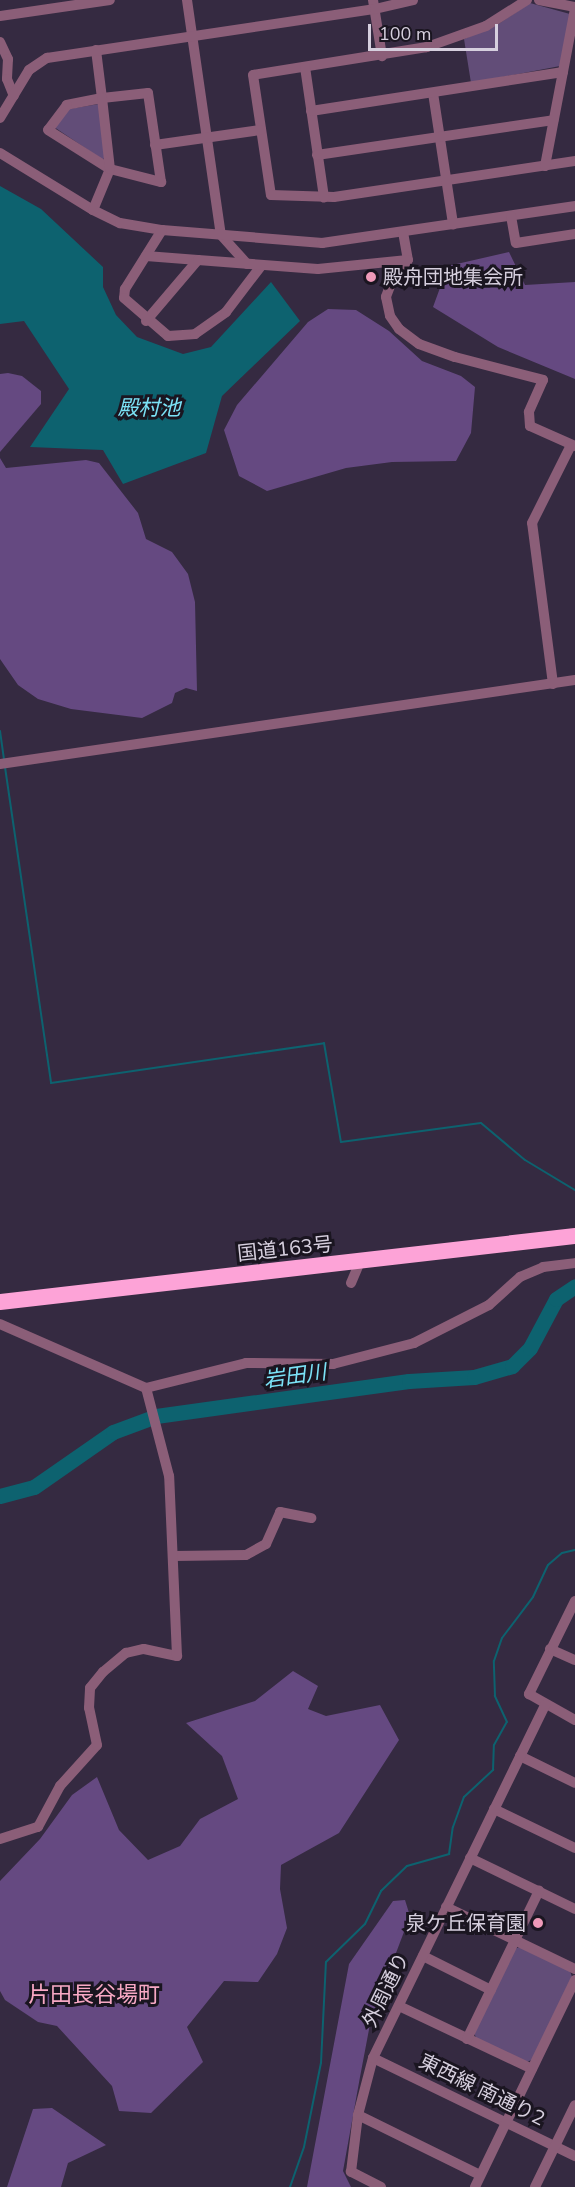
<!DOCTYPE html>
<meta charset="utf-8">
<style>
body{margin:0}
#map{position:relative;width:575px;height:2187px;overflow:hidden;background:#352a41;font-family:"Nunito Sans","Noto Sans JP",sans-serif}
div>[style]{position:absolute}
.green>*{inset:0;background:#624d78}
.forest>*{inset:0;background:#654981}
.water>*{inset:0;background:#0d626f}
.stream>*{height:2px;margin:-1px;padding:0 1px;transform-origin:1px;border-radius:1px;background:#0d626f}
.river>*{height:15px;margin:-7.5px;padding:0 7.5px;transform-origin:7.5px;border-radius:7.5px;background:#0d626f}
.minor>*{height:10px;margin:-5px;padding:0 5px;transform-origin:5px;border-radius:5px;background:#8b5e78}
.highway>*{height:16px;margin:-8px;padding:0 8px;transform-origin:8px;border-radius:8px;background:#fda3d7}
.dots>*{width:16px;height:16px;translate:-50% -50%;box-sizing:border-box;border:3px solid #1a1520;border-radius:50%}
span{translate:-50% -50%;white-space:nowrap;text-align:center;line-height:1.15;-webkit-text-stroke:6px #1a1520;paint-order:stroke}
.poi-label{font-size:20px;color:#d6cfde}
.left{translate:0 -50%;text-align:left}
.right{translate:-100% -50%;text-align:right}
.street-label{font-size:20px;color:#d6cfde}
.water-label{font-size:21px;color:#7be2f6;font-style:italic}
.quarter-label{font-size:22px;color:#f8a8c4}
.scale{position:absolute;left:368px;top:24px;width:130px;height:27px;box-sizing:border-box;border:3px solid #d6cfde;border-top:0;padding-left:8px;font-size:18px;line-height:21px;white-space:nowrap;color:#d6cfde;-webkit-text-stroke:4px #1a1520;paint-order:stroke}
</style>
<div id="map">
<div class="green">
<i style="clip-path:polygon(530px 3px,570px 14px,560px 66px,471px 83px,464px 39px,500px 23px)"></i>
<i style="clip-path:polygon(99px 104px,105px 156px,103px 160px,54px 127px,69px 109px)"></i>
<i style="clip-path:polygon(520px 1947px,570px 1971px,572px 1977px,532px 2060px,526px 2062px,476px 2038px,474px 2032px,514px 1949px)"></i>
</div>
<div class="forest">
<i style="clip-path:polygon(509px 252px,525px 285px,575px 282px,575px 379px,498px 347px,433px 307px,448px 266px)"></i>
<i style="clip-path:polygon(328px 309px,356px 310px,389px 331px,422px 361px,461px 376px,475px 387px,471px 433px,456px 461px,392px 462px,346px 468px,267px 491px,239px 476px,224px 430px,237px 405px,308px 322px)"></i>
<i style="clip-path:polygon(8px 373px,22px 376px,41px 391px,41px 404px,0 452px,0 374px)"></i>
<i style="clip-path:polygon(0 458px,6px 468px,86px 460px,99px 463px,138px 513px,146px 539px,172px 552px,188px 574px,195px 602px,197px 691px,186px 688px,175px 693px,172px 703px,142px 718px,71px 709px,38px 699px,18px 685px,0 659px)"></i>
<i style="clip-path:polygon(293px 1671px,318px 1686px,308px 1709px,326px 1716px,380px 1705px,399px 1740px,339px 1833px,281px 1865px,280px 1889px,287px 1928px,277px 1954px,258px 1982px,224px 1981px,187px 2027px,203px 2062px,151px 2113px,119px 2111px,112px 2086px,57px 2026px,38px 2022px,5px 2000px,0 1991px,0 1881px,40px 1839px,72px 1795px,97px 1777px,119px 1830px,148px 1860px,180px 1846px,200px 1819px,238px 1799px,222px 1756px,186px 1723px,255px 1701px)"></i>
<i style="clip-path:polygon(405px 1900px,410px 1916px,371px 2019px,360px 2077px,343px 2171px,351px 2187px,307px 2187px,349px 1964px,393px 1901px)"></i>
<i style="clip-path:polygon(52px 2108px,106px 2145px,68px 2163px,61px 2187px,7px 2187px,33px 2109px)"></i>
</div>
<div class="water">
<i style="clip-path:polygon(0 186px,41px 209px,103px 267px,103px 287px,116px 315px,137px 337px,183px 354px,211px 347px,271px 282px,300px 321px,222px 396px,206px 453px,123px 484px,103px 450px,30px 447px,69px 389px,24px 321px,0 324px)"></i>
</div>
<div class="stream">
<i style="left:0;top:731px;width:30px;rotate:82deg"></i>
<i style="left:5px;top:767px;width:319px;rotate:81.7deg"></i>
<i style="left:51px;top:1083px;width:276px;rotate:-8.3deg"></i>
<i style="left:324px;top:1043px;width:100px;rotate:80.3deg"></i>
<i style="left:341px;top:1142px;width:141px;rotate:-7.7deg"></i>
<i style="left:481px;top:1123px;width:57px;rotate:40.1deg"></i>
<i style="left:525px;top:1160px;width:58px;rotate:31deg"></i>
<i style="left:290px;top:2187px;width:42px;rotate:-70.7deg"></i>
<i style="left:304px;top:2147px;width:86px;rotate:-78.6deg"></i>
<i style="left:321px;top:2063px;width:101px;rotate:-87.2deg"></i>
<i style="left:326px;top:1962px;width:54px;rotate:-44.3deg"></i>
<i style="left:365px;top:1924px;width:37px;rotate:-64deg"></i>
<i style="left:381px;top:1891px;width:36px;rotate:-44deg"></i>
<i style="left:407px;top:1866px;width:44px;rotate:-15.9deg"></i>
<i style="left:449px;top:1854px;width:27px;rotate:-82deg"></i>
<i style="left:453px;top:1827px;width:32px;rotate:-70deg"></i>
<i style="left:464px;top:1797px;width:40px;rotate:-43deg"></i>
<i style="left:493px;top:1770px;width:25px;rotate:-88deg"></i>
<i style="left:494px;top:1745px;width:26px;rotate:-61deg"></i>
<i style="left:507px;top:1722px;width:29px;rotate:-115deg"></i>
<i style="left:495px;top:1696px;width:35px;rotate:-92deg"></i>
<i style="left:494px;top:1661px;width:24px;rotate:-71deg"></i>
<i style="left:502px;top:1638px;width:51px;rotate:-52.9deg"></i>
<i style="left:533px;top:1597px;width:35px;rotate:-65deg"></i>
<i style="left:548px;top:1565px;width:18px;rotate:-41deg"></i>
<i style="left:562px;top:1553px;width:13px;rotate:-13deg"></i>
</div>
<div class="river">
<i style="left:0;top:1496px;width:35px;rotate:-15deg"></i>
<i style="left:34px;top:1487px;width:96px;rotate:-34.8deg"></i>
<i style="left:113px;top:1432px;width:46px;rotate:-20.4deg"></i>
<i style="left:156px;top:1416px;width:255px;rotate:-7.9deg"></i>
<i style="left:409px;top:1381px;width:65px;rotate:-3.5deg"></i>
<i style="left:474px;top:1377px;width:40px;rotate:-16deg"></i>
<i style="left:512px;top:1366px;width:25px;rotate:-45deg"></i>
<i style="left:530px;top:1348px;width:55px;rotate:-62deg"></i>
<i style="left:556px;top:1299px;width:23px;rotate:-34deg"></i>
</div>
<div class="minor">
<i style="left:187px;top:0;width:237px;rotate:81.8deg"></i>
<i style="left:221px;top:235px;width:39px;rotate:48deg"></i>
<i style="left:373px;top:0;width:57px;rotate:80.9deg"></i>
<i style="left:527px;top:0;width:49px;rotate:147.6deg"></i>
<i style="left:486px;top:26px;width:63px;rotate:160.4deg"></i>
<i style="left:427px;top:47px;width:176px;rotate:170.9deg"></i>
<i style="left:253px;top:75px;width:121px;rotate:81.5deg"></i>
<i style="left:271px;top:195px;width:63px;rotate:1.8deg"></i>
<i style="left:334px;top:197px;width:244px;rotate:-8.5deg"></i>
<i style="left:539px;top:0;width:37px;rotate:11deg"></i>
<i style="left:0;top:16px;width:111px;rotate:-8.3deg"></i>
<i style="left:0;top:42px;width:19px;rotate:65deg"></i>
<i style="left:8px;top:59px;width:20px;rotate:93deg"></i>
<i style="left:7px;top:79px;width:18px;rotate:68deg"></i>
<i style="left:96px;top:50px;width:48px;rotate:82.9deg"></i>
<i style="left:102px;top:98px;width:36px;rotate:169deg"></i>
<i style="left:67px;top:105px;width:31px;rotate:127deg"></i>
<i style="left:48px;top:130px;width:73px;rotate:32.2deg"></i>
<i style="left:305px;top:67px;width:132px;rotate:81.7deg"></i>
<i style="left:433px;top:93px;width:133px;rotate:81.3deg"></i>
<i style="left:311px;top:111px;width:255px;rotate:-8.8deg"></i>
<i style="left:0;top:118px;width:56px;rotate:-58.9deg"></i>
<i style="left:29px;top:70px;width:22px;rotate:-34deg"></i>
<i style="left:47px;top:58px;width:332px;rotate:-8.5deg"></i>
<i style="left:375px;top:9px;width:39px;rotate:-13deg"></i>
<i style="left:155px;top:145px;width:107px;rotate:-8.1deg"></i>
<i style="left:0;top:153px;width:109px;rotate:31.5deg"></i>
<i style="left:93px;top:210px;width:30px;rotate:26deg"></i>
<i style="left:120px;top:223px;width:43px;rotate:9.5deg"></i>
<i style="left:162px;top:230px;width:161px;rotate:4.6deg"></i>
<i style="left:322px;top:243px;width:256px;rotate:-8.3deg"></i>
<i style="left:317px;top:155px;width:239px;rotate:-8.4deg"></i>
<i style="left:545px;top:166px;width:161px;rotate:-79.2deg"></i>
<i style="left:93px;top:210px;width:44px;rotate:-67.5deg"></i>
<i style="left:110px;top:169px;width:53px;rotate:14.3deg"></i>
<i style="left:161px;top:182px;width:90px;rotate:-98.3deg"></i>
<i style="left:148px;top:93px;width:46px;rotate:173.8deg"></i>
<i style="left:102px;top:98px;width:71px;rotate:83.6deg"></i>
<i style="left:511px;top:216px;width:27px;rotate:80deg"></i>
<i style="left:516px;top:243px;width:60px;rotate:-8.7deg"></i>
<i style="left:162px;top:230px;width:70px;rotate:122.1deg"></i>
<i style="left:125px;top:289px;width:9px;rotate:96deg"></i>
<i style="left:124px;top:298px;width:58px;rotate:40.8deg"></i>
<i style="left:168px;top:336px;width:27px;rotate:-4deg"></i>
<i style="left:195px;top:334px;width:38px;rotate:-35deg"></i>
<i style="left:226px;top:312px;width:58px;rotate:-52.7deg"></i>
<i style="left:403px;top:232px;width:28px;rotate:80deg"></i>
<i style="left:146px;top:256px;width:52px;rotate:4.4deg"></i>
<i style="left:408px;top:260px;width:26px;rotate:127deg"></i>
<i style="left:392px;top:281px;width:17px;rotate:111deg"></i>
<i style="left:386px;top:297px;width:19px;rotate:78deg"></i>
<i style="left:390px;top:316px;width:16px;rotate:55deg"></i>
<i style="left:399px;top:329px;width:25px;rotate:37deg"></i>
<i style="left:419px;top:344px;width:38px;rotate:20deg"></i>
<i style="left:455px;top:357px;width:91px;rotate:14.6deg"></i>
<i style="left:543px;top:380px;width:35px;rotate:114deg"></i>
<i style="left:529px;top:412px;width:14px;rotate:86deg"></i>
<i style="left:530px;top:426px;width:49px;rotate:24deg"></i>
<i style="left:146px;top:321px;width:80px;rotate:-49.6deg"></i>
<i style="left:198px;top:260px;width:120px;rotate:4.3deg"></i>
<i style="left:318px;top:269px;width:90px;rotate:-5.7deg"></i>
<i style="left:553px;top:684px;width:162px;rotate:-97.4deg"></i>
<i style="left:532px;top:523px;width:85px;rotate:-63.4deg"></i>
<i style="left:0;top:764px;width:581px;rotate:-8.31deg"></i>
<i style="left:351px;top:1283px;width:23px;rotate:-67deg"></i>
<i style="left:0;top:1324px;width:159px;rotate:23.7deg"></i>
<i style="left:146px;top:1388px;width:103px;rotate:-14deg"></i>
<i style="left:246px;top:1363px;width:87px;rotate:0.7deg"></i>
<i style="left:333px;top:1364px;width:84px;rotate:-14.5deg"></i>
<i style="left:414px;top:1343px;width:84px;rotate:-26.9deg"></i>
<i style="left:489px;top:1305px;width:42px;rotate:-42.1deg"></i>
<i style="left:520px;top:1277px;width:25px;rotate:-23deg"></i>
<i style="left:543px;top:1267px;width:32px;rotate:-7deg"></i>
<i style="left:174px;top:1556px;width:72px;rotate:-0.8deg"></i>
<i style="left:246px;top:1555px;width:23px;rotate:-29deg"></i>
<i style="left:266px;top:1544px;width:35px;rotate:-66deg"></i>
<i style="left:280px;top:1512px;width:32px;rotate:11deg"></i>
<i style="left:575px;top:1601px;width:104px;rotate:116.3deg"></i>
<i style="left:529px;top:1694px;width:53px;rotate:29.5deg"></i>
<i style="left:550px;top:1649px;width:27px;rotate:24deg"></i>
<i style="left:520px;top:1756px;width:61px;rotate:26.1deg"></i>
<i style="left:494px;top:1809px;width:90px;rotate:25.7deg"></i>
<i style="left:0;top:1839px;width:40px;rotate:-18deg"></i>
<i style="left:38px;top:1827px;width:47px;rotate:-61.8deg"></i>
<i style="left:60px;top:1786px;width:55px;rotate:-47.9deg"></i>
<i style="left:97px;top:1745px;width:38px;rotate:-102deg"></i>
<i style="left:89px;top:1708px;width:20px;rotate:-87deg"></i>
<i style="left:90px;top:1688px;width:21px;rotate:-51deg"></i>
<i style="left:103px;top:1672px;width:30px;rotate:-40deg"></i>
<i style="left:126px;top:1653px;width:18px;rotate:-13deg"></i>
<i style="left:144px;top:1649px;width:34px;rotate:12deg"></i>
<i style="left:177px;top:1656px;width:180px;rotate:-92.5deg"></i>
<i style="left:169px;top:1476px;width:91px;rotate:-104.6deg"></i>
<i style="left:470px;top:1858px;width:117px;rotate:25.9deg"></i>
<i style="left:446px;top:1907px;width:143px;rotate:25.7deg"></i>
<i style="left:423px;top:1956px;width:76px;rotate:26.6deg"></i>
<i style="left:399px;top:2006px;width:147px;rotate:25.3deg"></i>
<i style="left:467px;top:2039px;width:165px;rotate:-64.1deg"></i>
<i style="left:373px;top:2058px;width:225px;rotate:25.9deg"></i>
<i style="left:358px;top:2115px;width:136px;rotate:26.2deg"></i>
<i style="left:381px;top:2187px;width:34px;rotate:-153deg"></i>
<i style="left:351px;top:2172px;width:57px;rotate:-83deg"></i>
<i style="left:358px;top:2115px;width:59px;rotate:-75.3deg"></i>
<i style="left:373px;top:2058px;width:393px;rotate:-64deg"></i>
<i style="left:475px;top:2187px;width:230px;rotate:-64.2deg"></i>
<i style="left:535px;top:2187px;width:91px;rotate:-64deg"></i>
</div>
<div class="highway">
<i style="left:0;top:1302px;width:579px;rotate:-6.55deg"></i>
</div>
<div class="dots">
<i style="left:371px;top:277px;background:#ef9ab9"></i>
<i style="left:538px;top:1923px;background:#ef9ab9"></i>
</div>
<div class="poi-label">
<span class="left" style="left:383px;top:277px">殿舟団地集会所</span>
<span class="right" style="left:526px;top:1923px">泉ケ丘保育園</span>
</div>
<div class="street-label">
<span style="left:285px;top:1249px;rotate:-6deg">国道163号</span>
<span style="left:386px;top:1990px;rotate:-64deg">外周通り</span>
<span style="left:482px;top:2090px;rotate:26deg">東西線 南通り2</span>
</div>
<div class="water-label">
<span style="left:149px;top:408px">殿村池</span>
<span style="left:295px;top:1376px;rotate:-8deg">岩田川</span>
</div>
<div class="quarter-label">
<span style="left:94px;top:1996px">片田長谷場町</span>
</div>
<div class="scale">100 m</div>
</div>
